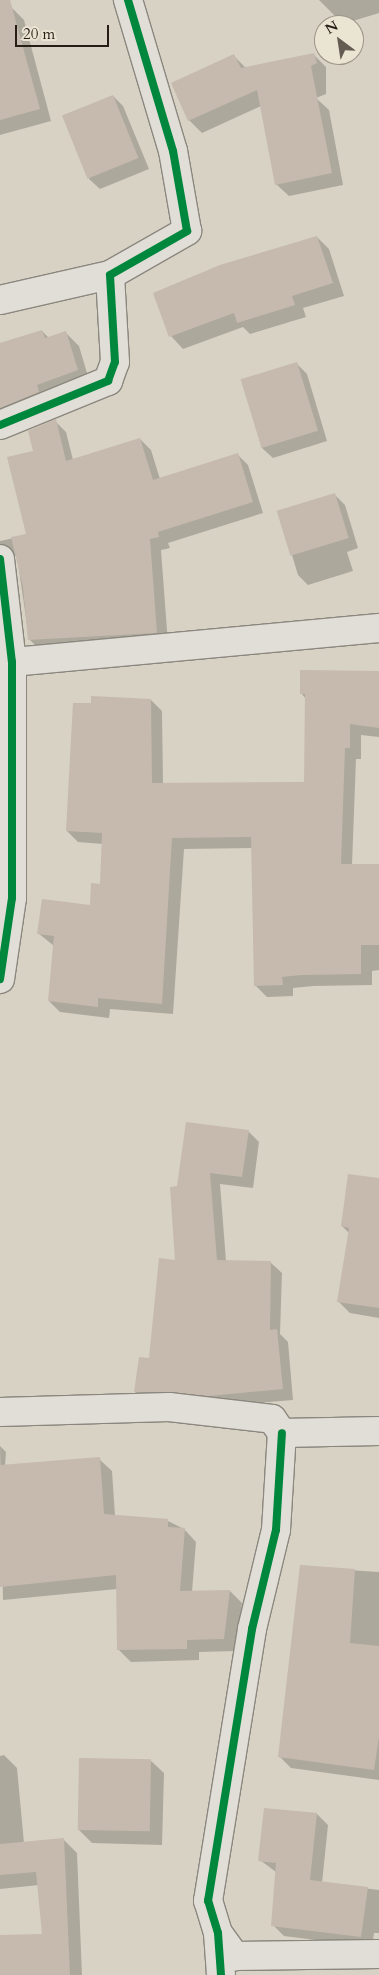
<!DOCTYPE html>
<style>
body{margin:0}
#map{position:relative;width:379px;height:1975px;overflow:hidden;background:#d7d2c4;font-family:Cardo,serif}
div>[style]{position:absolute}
.shadow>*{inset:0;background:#0003}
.building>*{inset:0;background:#c5baad;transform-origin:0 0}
.roads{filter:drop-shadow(1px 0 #8b877f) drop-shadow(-1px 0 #8b877f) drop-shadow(0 1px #8b877f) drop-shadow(0 -1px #8b877f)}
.street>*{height:28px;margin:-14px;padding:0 14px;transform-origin:14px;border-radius:14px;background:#e1ded7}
.cycleway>*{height:8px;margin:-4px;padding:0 4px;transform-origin:4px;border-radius:4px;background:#00873e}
span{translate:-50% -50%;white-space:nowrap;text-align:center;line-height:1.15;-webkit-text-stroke:4px #eae4d3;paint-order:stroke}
.north{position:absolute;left:314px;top:15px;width:50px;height:50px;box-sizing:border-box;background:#eae4d3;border:1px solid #9c9487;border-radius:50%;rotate:329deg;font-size:14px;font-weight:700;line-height:20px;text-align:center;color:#261d15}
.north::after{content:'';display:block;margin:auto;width:18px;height:22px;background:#645c52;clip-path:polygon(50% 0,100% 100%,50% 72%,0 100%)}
.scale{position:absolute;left:15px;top:25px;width:94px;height:22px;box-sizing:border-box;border:2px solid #261d15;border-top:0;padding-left:6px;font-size:15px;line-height:18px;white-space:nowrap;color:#261d15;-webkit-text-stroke:4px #eae4d3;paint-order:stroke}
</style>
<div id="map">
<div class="shadow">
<i style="clip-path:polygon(319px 0,379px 0,379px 13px,343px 24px)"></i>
<i style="clip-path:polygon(12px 8px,24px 20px,51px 121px,0 135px,0 11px)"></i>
<i style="clip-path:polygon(314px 55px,326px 67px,326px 94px,316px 98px,329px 110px,343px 185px,289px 196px,276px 184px,261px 106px,202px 133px,189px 120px,234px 56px,246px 68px)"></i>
<i style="clip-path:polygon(113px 96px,123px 106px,149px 169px,100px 189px,89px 179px)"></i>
<i style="clip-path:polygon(317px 237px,329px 249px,344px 296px,303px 308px,306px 317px,250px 334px,243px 327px,183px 349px,171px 336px)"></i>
<i style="clip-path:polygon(42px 331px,49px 338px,66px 333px,79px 346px,90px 383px,0 418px,0 344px)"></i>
<i style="clip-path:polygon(296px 363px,307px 374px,327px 441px,273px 458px,262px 448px,242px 380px)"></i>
<i style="clip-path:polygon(55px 421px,66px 432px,73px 460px,140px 439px,151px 450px,160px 479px,237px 454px,248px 465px,263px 513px,168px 543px,170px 548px,161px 550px,168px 644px,40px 650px,29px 639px,17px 556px,9px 554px,0 561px,0 541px,28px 535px,34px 452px)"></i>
<i style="clip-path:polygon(335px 495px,345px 505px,358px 548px,347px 552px,353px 571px,308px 585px,298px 575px,279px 512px)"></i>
<i style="clip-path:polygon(379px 672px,379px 737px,361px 735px,361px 759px,356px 759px,352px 865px,379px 865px,379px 970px,372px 971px,372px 985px,313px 986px,293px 988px,293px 996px,267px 997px,255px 985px,253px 848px,184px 849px,173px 1014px,110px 1009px,109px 1018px,60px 1012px,49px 1001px,54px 946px,38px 933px,91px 906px,101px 885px,103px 844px,78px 842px,67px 831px,151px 700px,162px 711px,163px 784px,305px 783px,306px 699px,301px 693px)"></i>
<i style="clip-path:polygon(248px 1131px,259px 1142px,253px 1188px,220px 1184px,226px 1261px,270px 1262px,282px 1273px,280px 1334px,288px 1342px,293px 1400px,221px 1406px,146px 1403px,135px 1392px,150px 1360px,177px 1261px,178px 1188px)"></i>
<i style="clip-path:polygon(379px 1179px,379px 1318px,350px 1313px,338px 1301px,349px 1233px,342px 1226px)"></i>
<i style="clip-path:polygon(0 1446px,6px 1452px,5px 1466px,99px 1459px,112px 1471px,115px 1516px,168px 1521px,184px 1529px,196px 1542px,192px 1592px,230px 1591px,242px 1603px,236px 1651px,199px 1652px,199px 1660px,131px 1662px,118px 1649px,117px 1589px,3px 1600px)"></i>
<i style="clip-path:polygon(301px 1567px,379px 1572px,379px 1780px,291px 1768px,280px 1757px)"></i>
<i style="clip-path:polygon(4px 1755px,17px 1768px,24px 1843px,64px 1840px,77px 1853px,82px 1975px,0 1975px,0 1936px,43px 1935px,39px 1885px,0 1889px,0 1756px)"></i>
<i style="clip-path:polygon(150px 1760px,164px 1773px,162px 1845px,92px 1843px,79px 1830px)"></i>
<i style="clip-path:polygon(317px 1814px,328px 1825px,322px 1883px,379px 1890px,379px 1933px,374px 1933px,372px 1947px,284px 1936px,273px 1925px,276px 1872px,260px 1860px)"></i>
</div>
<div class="building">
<i style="clip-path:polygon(0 0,10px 0,40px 109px,0 120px)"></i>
<i style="clip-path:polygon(314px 53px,317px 63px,311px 66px,332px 173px,275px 185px,257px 90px,188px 121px,171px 83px,234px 54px,241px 68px)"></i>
<i style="left:113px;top:95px;width:68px;height:55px;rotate:68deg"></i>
<i style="clip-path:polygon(317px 236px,333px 283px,292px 296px,295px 305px,237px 323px,234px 313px,169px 337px,153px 293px,220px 265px)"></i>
<i style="clip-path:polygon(42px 330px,45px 338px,66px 331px,78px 370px,37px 385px,39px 392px,0 408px,0 343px)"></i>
<i style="left:297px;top:362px;width:72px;height:59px;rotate:73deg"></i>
<i style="clip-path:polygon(56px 419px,66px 461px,140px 438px,153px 480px,238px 453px,253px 502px,158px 532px,159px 537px,150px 539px,157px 633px,28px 640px,23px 587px,11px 537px,26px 534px,7px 457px,33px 451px,28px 431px)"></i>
<i style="left:335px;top:493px;width:47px;height:61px;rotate:73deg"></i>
<i style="clip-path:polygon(300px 670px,379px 671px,379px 728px,350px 724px,350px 748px,345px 748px,341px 864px,379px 864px,379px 945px,361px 945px,361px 974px,301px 975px,282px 977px,283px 985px,254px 986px,251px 837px,172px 838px,162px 1004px,98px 998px,98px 1007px,48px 1001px,54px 936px,37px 934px,42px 899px,90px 905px,91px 883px,100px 884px,102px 833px,66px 831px,73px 703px,91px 703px,91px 696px,151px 699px,152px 783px,304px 782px,305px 694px,300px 694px)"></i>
<i style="clip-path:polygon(186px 1122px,249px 1130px,242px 1177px,210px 1173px,217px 1260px,271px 1261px,270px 1330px,277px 1329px,283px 1389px,209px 1396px,134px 1392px,139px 1357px,149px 1358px,159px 1258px,175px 1260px,170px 1187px,177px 1186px)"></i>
<i style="clip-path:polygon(348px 1174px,379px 1178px,379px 1308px,337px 1302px,349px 1228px,341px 1226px)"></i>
<i style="clip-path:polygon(100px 1457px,104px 1514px,168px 1519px,168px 1527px,185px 1528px,180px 1591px,230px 1590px,224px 1639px,187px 1640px,187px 1649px,117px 1650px,116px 1575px,0 1587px,0 1465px)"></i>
<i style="clip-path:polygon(300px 1565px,355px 1569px,350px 1643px,379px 1646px,379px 1737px,374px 1770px,278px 1757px)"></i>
<i style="left:79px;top:1758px;width:72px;height:72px;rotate:1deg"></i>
<i style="clip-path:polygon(264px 1808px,317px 1813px,310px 1880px,368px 1887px,361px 1937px,271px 1926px,276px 1863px,258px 1861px)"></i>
<i style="clip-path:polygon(64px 1838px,70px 1975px,0 1975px,0 1935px,42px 1934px,36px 1872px,0 1875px,0 1844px)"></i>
</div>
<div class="roads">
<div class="street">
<i style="left:0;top:300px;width:113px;rotate:-12.8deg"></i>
<i style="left:0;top:425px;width:117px;rotate:-22.2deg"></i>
<i style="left:108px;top:381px;width:20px;rotate:-70deg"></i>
<i style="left:115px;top:362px;width:87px;rotate:-93.3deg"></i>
<i style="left:110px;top:275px;width:89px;rotate:-29.7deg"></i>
<i style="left:187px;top:231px;width:81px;rotate:-99.9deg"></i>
<i style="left:173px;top:151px;width:158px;rotate:-106.6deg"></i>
<i style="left:0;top:559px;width:104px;rotate:83.4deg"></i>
<i style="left:12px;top:662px;width:236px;rotate:90deg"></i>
<i style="left:12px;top:898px;width:82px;rotate:98.4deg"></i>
<i style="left:12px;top:662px;width:369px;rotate:-5.3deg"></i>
<i style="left:0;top:1412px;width:169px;rotate:-1.7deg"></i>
<i style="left:169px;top:1407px;width:104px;rotate:6.6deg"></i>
<i style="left:272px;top:1419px;width:17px;rotate:54deg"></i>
<i style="left:282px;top:1433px;width:97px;rotate:-1.2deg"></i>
<i style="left:218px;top:1933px;width:29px;rotate:54deg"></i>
<i style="left:235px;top:1956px;width:144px;rotate:-0.8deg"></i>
<i style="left:221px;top:1975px;width:42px;rotate:-94.1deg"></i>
<i style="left:218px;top:1933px;width:34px;rotate:-107deg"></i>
<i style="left:208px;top:1901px;width:276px;rotate:-80.8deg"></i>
<i style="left:252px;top:1629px;width:102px;rotate:-76.4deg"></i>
<i style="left:276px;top:1530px;width:97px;rotate:-86.5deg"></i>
</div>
</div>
<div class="cycleway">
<i style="left:0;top:425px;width:117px;rotate:-22.2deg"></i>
<i style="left:108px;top:381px;width:20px;rotate:-70deg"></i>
<i style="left:115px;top:362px;width:87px;rotate:-93.3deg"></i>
<i style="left:110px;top:275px;width:89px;rotate:-29.7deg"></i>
<i style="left:187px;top:231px;width:81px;rotate:-99.9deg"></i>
<i style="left:173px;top:151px;width:158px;rotate:-106.6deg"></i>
<i style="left:0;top:559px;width:104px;rotate:83.4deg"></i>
<i style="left:12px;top:662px;width:236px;rotate:90deg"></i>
<i style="left:12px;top:898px;width:82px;rotate:98.4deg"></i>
<i style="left:221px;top:1975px;width:42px;rotate:-94.1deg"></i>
<i style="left:218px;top:1933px;width:34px;rotate:-107deg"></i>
<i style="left:208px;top:1901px;width:276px;rotate:-80.8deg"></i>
<i style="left:252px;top:1629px;width:102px;rotate:-76.4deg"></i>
<i style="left:276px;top:1530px;width:97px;rotate:-86.5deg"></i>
</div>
<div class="north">N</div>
<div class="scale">20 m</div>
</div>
